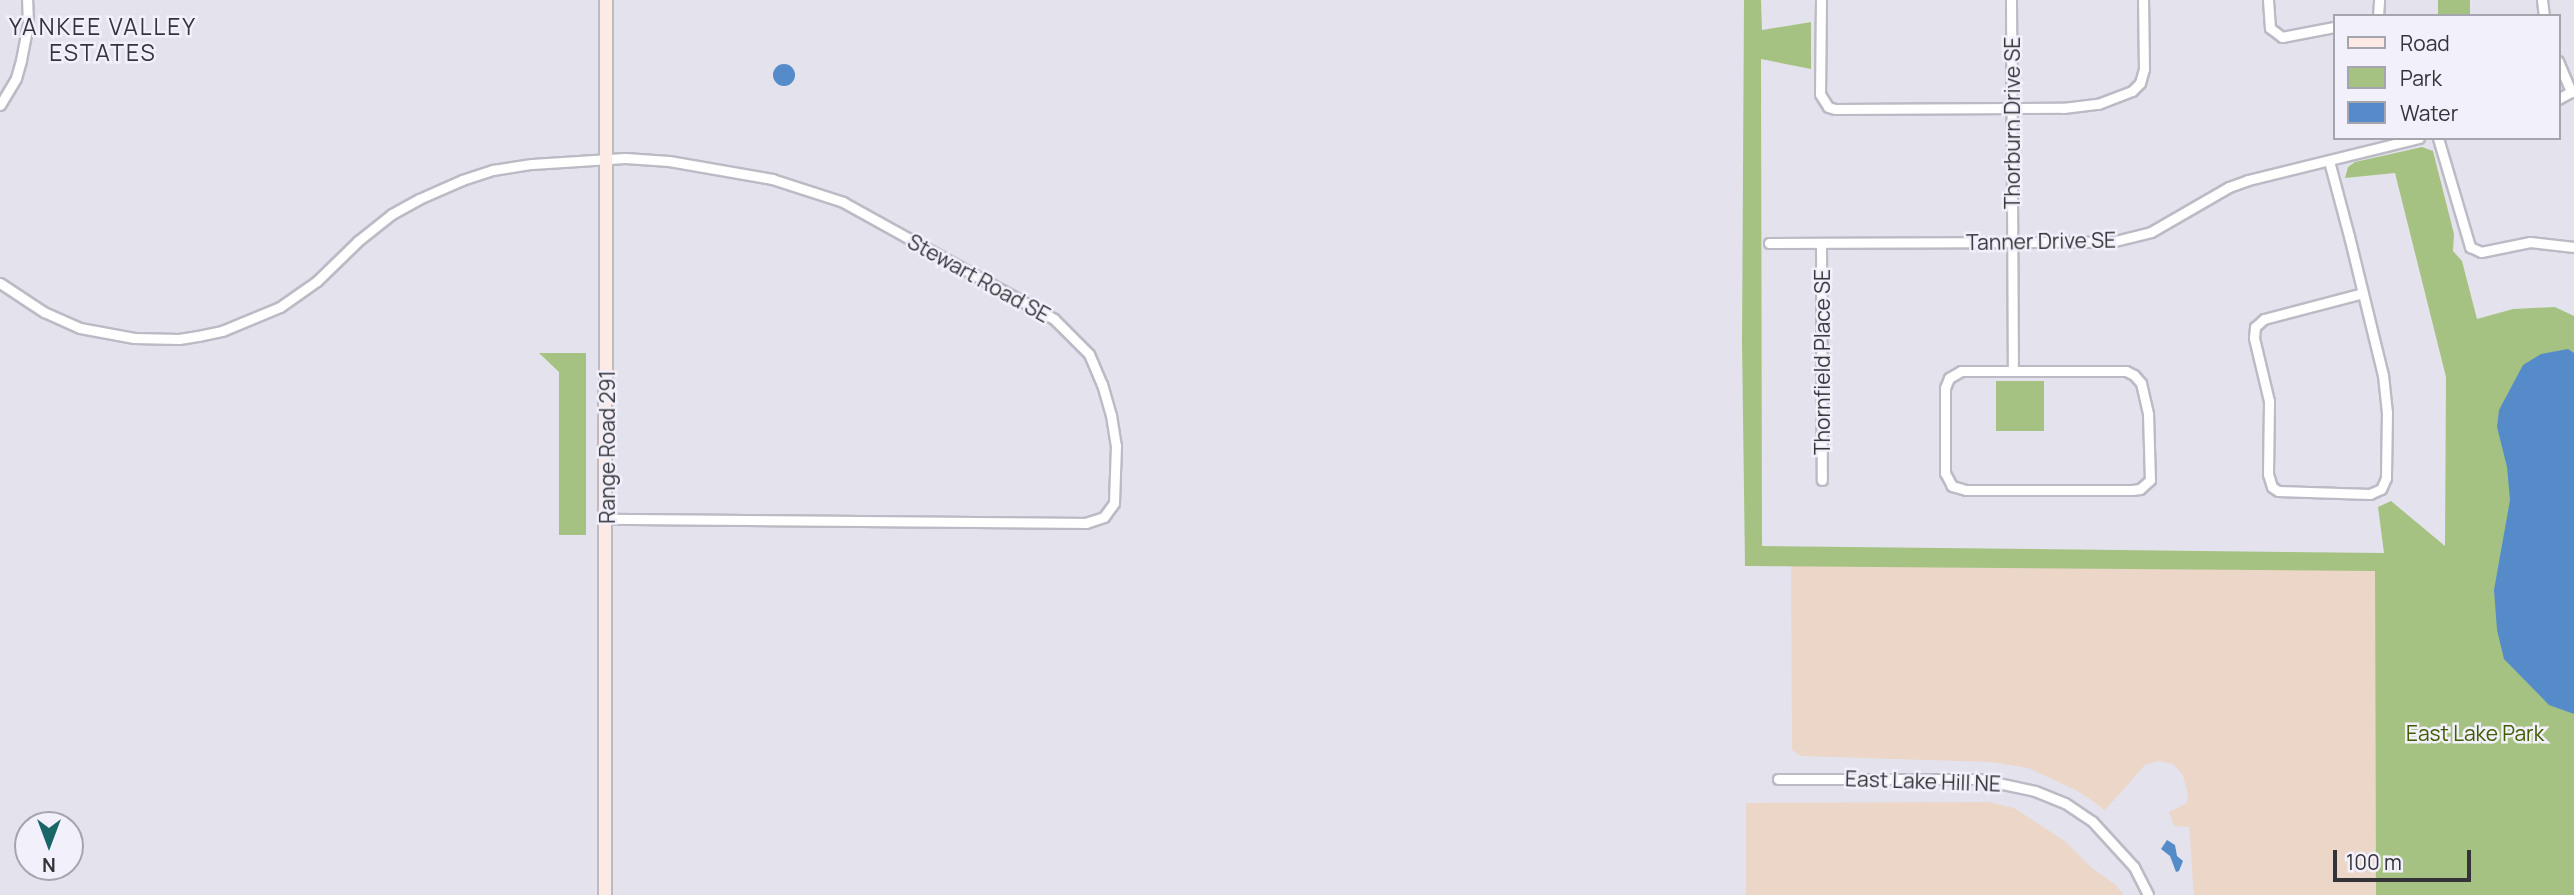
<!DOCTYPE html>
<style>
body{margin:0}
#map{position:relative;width:2574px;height:895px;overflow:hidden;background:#e4e3ed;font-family:Manrope,sans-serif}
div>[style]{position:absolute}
.industrial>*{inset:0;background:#ebd6c8}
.green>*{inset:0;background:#a6c282;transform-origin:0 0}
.water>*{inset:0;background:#568bc9}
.round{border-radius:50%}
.roads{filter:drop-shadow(2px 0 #bcbbc5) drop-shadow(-2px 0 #bcbbc5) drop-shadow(0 2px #bcbbc5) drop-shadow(0 -2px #bcbbc5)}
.street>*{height:9px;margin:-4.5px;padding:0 4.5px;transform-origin:4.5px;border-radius:4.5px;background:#fff}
.secondary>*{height:12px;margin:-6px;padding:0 6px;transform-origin:6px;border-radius:6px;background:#fdeae5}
span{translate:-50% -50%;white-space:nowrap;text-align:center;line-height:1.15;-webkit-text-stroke:5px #f1f0fb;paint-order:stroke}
.street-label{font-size:21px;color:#343438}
.park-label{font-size:21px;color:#405c02}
.neighbourhood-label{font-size:23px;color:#35343c;letter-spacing:2px}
.legend{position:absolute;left:2333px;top:14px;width:228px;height:126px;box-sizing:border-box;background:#f1f0fb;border:2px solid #a5a5ad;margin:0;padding:9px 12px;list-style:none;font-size:21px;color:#343438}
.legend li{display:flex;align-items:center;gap:14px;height:35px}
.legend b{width:35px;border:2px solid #a5a5ad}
.north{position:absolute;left:14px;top:811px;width:70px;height:70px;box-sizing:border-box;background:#f1f0fb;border:2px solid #a5a5ad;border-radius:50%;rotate:180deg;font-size:19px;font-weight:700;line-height:28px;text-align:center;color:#343438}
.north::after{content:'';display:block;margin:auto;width:24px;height:32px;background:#186668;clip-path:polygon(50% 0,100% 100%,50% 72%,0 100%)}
.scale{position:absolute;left:2333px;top:850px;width:138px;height:32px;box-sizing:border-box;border:4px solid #343438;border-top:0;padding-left:9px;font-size:21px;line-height:24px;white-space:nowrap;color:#343438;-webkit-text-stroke:5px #f1f0fb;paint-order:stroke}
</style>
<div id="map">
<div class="industrial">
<i style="clip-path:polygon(1791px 566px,2375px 570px,2376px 895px,2194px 895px,2189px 827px,2174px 826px,2169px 812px,2187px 803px,2188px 795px,2183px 775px,2173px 764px,2158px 761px,2145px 765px,2105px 810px,2078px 791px,2028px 768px,1991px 762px,1801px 756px,1792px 750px)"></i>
<i style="clip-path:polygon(1988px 802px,2014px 808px,2065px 841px,2092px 868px,2117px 886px,2123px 895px,1746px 895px,1746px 803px)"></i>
</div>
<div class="green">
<i style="clip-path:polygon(1744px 0,1761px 0,1762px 30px,1811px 22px,1811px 69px,1761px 59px,1762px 546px,2384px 553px,2378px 507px,2391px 501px,2445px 546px,2446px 377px,2395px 173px,2345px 178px,2348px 167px,2355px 162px,2422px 147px,2433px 151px,2454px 234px,2453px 251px,2462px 261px,2477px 319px,2513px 309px,2555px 307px,2574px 316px,2574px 895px,2376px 895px,2375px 571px,1745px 566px,1742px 342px)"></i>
<i style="left:2438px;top:0;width:32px;height:16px"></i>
<i style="clip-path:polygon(539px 353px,586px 353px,586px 535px,559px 535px,559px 372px)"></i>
<i style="left:1996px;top:381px;width:48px;height:50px"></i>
</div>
<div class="water">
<i class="round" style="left:773px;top:64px;width:22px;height:22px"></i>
<i style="clip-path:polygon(2568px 349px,2574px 353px,2574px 714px,2549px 705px,2504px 659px,2497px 630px,2494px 590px,2510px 500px,2507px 467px,2497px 427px,2499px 410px,2523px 365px,2541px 354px)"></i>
<i style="clip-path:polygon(2167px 840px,2175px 845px,2177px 856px,2183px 861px,2179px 871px,2176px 872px,2170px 856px,2161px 849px)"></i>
</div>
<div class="roads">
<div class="street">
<i style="left:1821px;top:0;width:94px;rotate:90.6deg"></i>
<i style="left:1820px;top:94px;width:15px;rotate:58deg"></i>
<i style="left:1828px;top:107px;width:7px;rotate:16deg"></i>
<i style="left:1835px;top:109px;width:228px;rotate:-0.3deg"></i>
<i style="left:2063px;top:108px;width:35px;rotate:-7deg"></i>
<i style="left:2098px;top:104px;width:36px;rotate:-21deg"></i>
<i style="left:2132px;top:91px;width:11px;rotate:-45deg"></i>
<i style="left:2140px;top:83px;width:15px;rotate:-74deg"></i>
<i style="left:2144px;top:69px;width:69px;rotate:-90.8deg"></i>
<i style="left:2011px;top:0;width:371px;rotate:89.7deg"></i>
<i style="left:2268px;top:0;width:28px;rotate:86deg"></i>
<i style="left:2270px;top:28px;width:15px;rotate:37deg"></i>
<i style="left:2282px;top:37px;width:53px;rotate:-10.9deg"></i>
<i style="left:2542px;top:0;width:16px;rotate:83deg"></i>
<i style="left:2378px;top:16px;width:16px;rotate:-86deg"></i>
<i style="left:2558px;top:61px;width:34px;rotate:67deg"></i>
<i style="left:2558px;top:99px;width:18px;rotate:-29deg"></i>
<i style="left:0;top:105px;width:31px;rotate:-59deg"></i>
<i style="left:16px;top:78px;width:19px;rotate:-74deg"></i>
<i style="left:21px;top:60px;width:36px;rotate:-79deg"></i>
<i style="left:28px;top:25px;width:25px;rotate:-92deg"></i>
<i style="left:2438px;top:138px;width:114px;rotate:73.6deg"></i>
<i style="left:2470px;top:247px;width:12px;rotate:24deg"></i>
<i style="left:2481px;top:252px;width:50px;rotate:-11.5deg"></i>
<i style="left:2530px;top:242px;width:44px;rotate:6.5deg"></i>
<i style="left:2329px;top:161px;width:78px;rotate:75.1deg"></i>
<i style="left:2349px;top:236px;width:143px;rotate:76.3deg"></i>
<i style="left:2383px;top:375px;width:37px;rotate:84deg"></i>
<i style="left:2387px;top:412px;width:66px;rotate:90.9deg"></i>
<i style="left:2386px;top:478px;width:12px;rotate:114deg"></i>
<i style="left:2381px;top:489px;width:12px;rotate:156deg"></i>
<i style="left:2370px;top:494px;width:92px;rotate:-178.1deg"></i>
<i style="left:2278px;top:491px;width:7px;rotate:-146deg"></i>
<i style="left:2272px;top:487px;width:14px;rotate:-107deg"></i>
<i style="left:2268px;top:474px;width:73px;rotate:-89.2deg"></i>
<i style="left:2269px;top:401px;width:65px;rotate:-103.4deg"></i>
<i style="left:2254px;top:338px;width:11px;rotate:-85deg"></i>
<i style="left:2255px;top:327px;width:12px;rotate:-42deg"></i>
<i style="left:2264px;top:319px;width:102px;rotate:-14.7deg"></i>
<i style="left:1769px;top:243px;width:342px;rotate:-0.2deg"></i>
<i style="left:2111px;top:242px;width:41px;rotate:-14deg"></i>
<i style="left:2151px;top:232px;width:90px;rotate:-30deg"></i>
<i style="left:2229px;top:187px;width:20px;rotate:-20deg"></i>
<i style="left:2248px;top:180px;width:176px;rotate:-13.8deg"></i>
<i style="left:1821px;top:243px;width:237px;rotate:89.8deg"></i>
<i style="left:0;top:283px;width:53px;rotate:33.4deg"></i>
<i style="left:44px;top:312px;width:39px;rotate:24deg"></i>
<i style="left:80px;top:328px;width:55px;rotate:10.5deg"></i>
<i style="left:134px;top:338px;width:45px;rotate:1.3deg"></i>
<i style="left:179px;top:339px;width:19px;rotate:-9deg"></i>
<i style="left:198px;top:336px;width:25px;rotate:-12deg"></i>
<i style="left:222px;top:331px;width:63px;rotate:-22.5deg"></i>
<i style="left:280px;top:307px;width:45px;rotate:-35.1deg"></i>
<i style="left:317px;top:281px;width:57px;rotate:-44.3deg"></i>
<i style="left:358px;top:241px;width:43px;rotate:-38.5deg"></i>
<i style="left:392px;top:214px;width:31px;rotate:-29deg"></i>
<i style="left:419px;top:199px;width:47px;rotate:-23.8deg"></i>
<i style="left:462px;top:180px;width:33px;rotate:-18deg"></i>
<i style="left:493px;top:170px;width:39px;rotate:-9deg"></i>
<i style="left:532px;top:164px;width:93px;rotate:-3.7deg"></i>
<i style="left:625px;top:158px;width:44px;rotate:3.9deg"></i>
<i style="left:669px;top:161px;width:105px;rotate:9.9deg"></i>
<i style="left:772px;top:179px;width:75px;rotate:17.9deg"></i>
<i style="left:843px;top:202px;width:241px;rotate:29deg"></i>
<i style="left:1054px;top:319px;width:49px;rotate:45deg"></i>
<i style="left:1089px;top:354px;width:33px;rotate:67deg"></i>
<i style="left:1102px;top:384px;width:32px;rotate:74deg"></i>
<i style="left:1111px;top:415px;width:30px;rotate:81deg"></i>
<i style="left:1116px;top:445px;width:58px;rotate:92deg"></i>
<i style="left:1114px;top:503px;width:17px;rotate:126deg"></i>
<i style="left:1104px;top:517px;width:19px;rotate:162deg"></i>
<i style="left:1086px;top:523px;width:479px;rotate:-179.5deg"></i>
<i style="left:1961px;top:371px;width:165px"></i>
<i style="left:2126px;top:371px;width:9px;rotate:27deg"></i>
<i style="left:2134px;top:375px;width:11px;rotate:49deg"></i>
<i style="left:2141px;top:383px;width:32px;rotate:77deg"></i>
<i style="left:2148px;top:414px;width:66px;rotate:88.3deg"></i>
<i style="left:2150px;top:480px;width:13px;rotate:138deg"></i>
<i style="left:2140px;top:489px;width:8px;rotate:173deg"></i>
<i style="left:2132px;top:490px;width:166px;rotate:180deg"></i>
<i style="left:1966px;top:490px;width:15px;rotate:-164deg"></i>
<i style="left:1952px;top:486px;width:15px;rotate:-118deg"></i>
<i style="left:1945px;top:473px;width:85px;rotate:-90deg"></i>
<i style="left:1945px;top:388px;width:11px;rotate:-68deg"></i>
<i style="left:1949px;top:378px;width:14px;rotate:-30deg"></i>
<i style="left:1778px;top:779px;width:201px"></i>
<i style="left:1979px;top:779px;width:57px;rotate:12.1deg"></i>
<i style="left:2035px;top:791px;width:32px;rotate:22deg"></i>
<i style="left:2065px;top:803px;width:32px;rotate:34deg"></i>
<i style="left:2092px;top:821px;width:62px;rotate:47.6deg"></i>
<i style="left:2134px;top:867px;width:31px;rotate:63deg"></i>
</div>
<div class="secondary">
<i style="left:605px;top:895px;width:895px;rotate:-89.94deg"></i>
</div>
</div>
<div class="street-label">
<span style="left:2012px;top:123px;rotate:-90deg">Thorburn Drive SE</span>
<span style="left:2041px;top:241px;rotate:-1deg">Tanner Drive SE</span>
<span style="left:979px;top:278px;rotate:29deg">Stewart Road SE</span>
<span style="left:1822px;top:362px;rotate:-90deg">Thornfield Place SE</span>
<span style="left:607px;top:447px;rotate:-90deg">Range Road 291</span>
<span style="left:1923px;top:781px;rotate:2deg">East Lake Hill NE</span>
</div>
<div class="park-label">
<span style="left:2475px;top:733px">East Lake Park</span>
</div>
<div class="neighbourhood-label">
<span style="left:103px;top:39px">YANKEE VALLEY<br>ESTATES</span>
</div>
<ul class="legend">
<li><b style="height:9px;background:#fdeae5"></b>Road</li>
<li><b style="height:19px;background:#a6c282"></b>Park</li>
<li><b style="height:19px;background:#568bc9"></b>Water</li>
</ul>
<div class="north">N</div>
<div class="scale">100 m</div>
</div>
